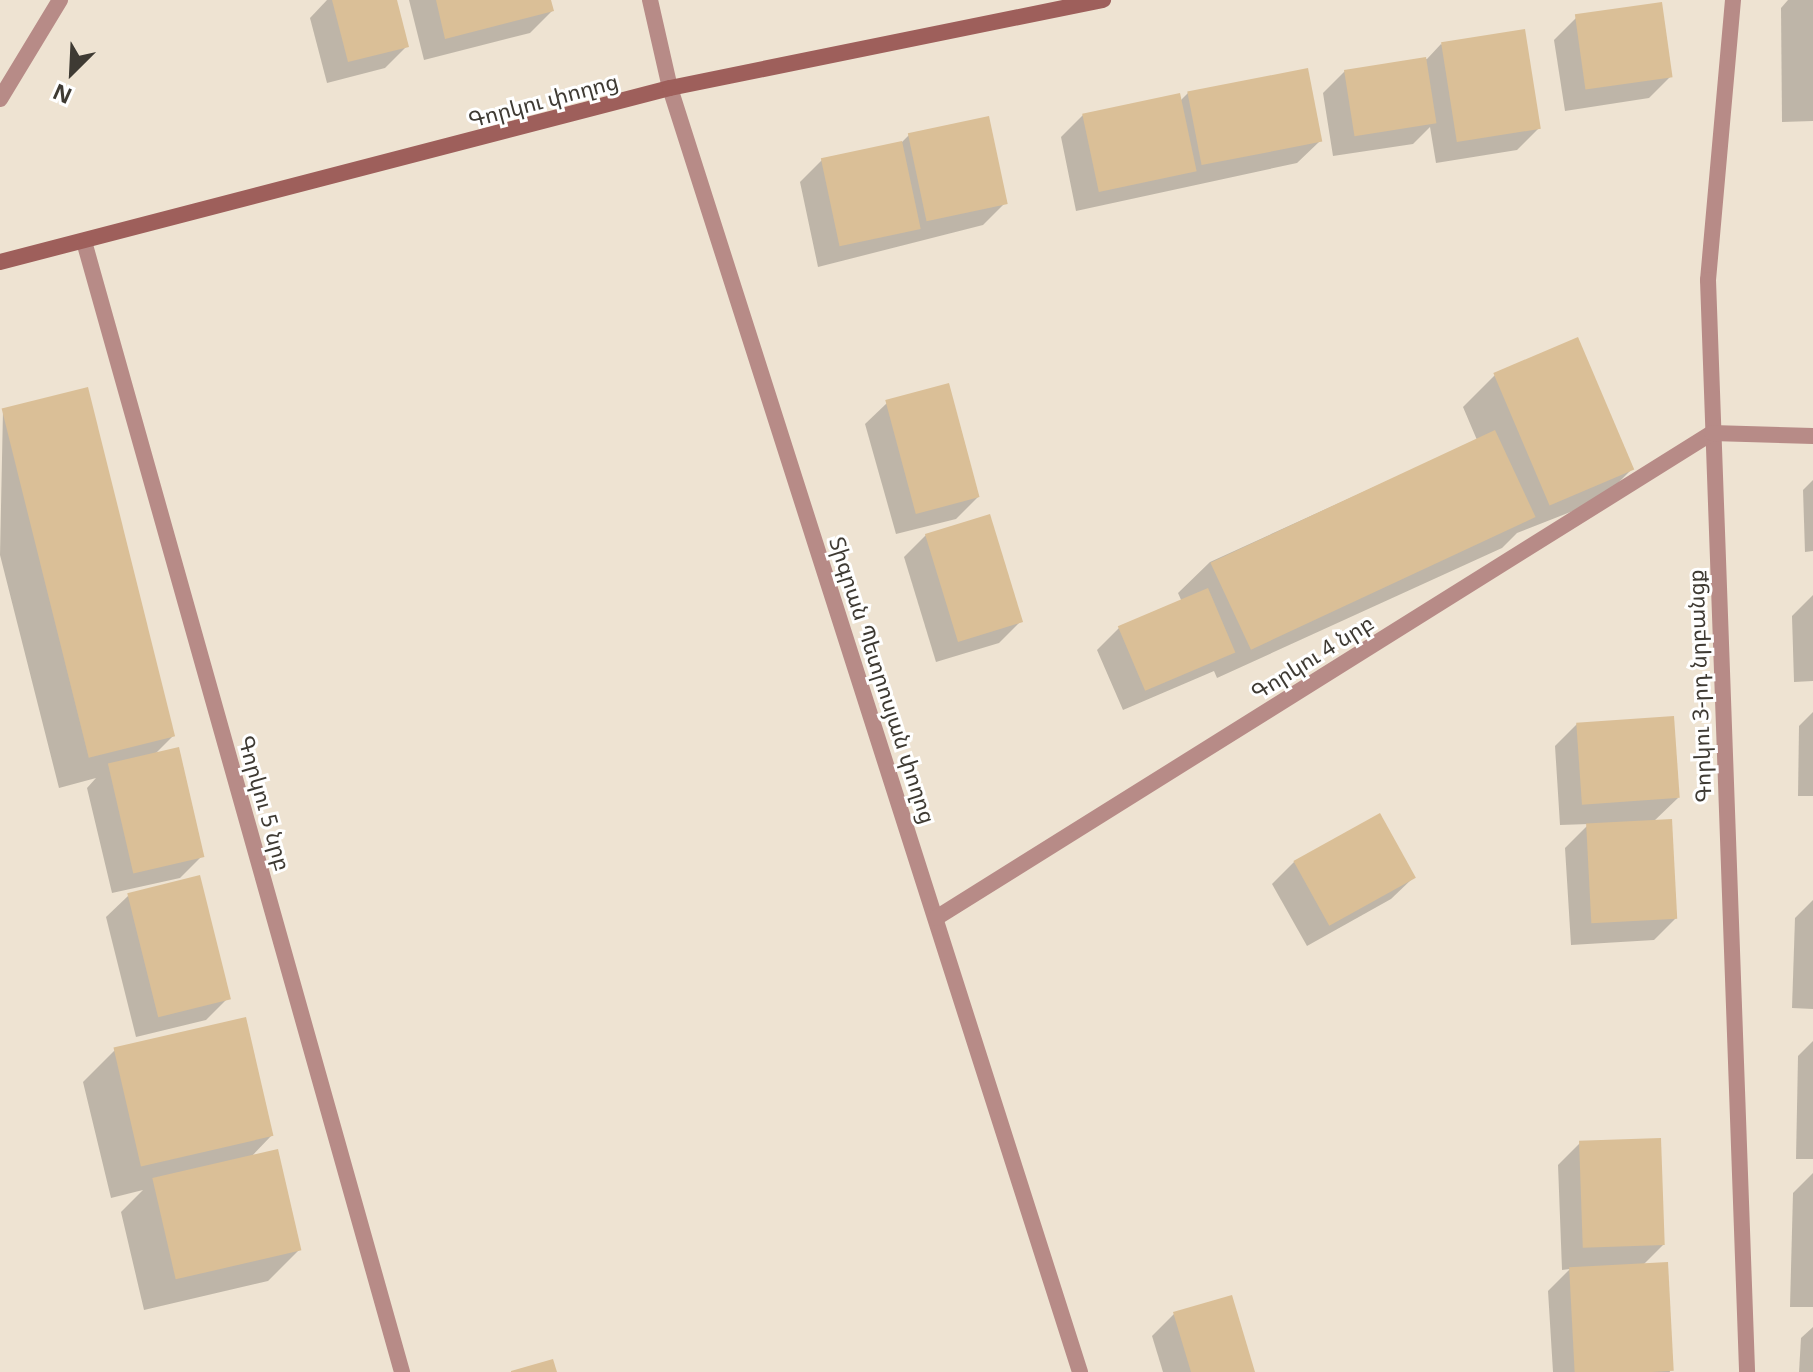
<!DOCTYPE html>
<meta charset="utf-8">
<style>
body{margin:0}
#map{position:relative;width:1813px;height:1372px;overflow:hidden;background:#eee3d2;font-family:Georgia,"Noto Sans Armenian",serif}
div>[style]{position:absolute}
.shadow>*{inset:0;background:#0003}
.building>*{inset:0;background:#dabf97;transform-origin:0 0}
.street>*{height:16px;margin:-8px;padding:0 8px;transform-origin:8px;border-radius:8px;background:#b78b87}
.secondary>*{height:16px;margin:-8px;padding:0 8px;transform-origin:8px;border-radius:8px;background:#9e5f5b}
span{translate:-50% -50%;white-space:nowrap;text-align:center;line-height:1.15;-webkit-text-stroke:6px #fff;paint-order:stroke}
.street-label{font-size:22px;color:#3e3a33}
.north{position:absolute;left:32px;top:32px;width:80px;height:80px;-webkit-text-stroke:6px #fff;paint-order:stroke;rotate:204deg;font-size:22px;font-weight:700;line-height:32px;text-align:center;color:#3e3a33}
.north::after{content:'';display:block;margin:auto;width:28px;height:36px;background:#3e3a33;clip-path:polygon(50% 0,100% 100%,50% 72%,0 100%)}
</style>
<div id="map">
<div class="shadow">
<i style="clip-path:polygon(327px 0,395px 0,407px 46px,385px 68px,327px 83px,310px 18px)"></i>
<i style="clip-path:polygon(409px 0,549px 0,552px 11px,530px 33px,424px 60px)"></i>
<i style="clip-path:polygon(1788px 0,1813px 0,1813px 121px,1782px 122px,1781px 8px)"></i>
<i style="clip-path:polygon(1576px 18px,1671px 76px,1649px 98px,1565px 111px,1554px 40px)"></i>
<i style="clip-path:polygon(1441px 44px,1539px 128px,1517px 150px,1436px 163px,1430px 127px,1413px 144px,1333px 156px,1323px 93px,1345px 71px,1427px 59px)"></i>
<i style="clip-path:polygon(1188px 93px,1319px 142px,1297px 163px,1076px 211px,1061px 137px,1083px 115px,1180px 101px)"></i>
<i style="clip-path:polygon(909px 135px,1005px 203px,983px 225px,818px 267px,800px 182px,822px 160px,900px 144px)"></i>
<i style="clip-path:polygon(1495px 375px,1633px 468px,1601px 500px,1517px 533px,1502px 548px,1217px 678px,1214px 671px,1123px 710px,1097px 650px,1119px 628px,1182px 602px,1178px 593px,1210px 562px,1477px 440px,1463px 407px)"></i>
<i style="clip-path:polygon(887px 403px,978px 497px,956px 519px,896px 534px,865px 424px)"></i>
<i style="clip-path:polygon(3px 410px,174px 735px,154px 755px,202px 856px,180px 878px,112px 893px,87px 788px,96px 778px,59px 788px,0 555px)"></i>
<i style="clip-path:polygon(1813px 480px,1813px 551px,1805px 552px,1803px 490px)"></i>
<i style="clip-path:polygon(926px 535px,1021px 621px,999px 643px,936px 662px,904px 557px)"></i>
<i style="clip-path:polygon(1813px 595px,1813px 681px,1794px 682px,1792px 616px)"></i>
<i style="clip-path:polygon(1813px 712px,1813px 796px,1798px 796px,1799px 726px)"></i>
<i style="clip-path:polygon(1577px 724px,1678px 798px,1653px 822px,1676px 918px,1654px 940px,1571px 945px,1565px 848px,1589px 824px,1560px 825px,1555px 746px)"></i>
<i style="clip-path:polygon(1294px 862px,1413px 878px,1391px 899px,1307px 946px,1272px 884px)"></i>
<i style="clip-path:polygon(128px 896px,228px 998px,206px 1020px,136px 1037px,106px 917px)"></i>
<i style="clip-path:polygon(1813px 900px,1813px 1009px,1792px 1008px,1795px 918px)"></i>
<i style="clip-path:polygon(1813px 1041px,1813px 1159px,1796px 1159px,1798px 1056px)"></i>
<i style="clip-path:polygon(115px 1050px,272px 1135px,250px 1158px,300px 1249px,268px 1281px,144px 1310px,121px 1212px,143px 1190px,111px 1198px,83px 1082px)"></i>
<i style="clip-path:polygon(1580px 1143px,1663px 1245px,1642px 1266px,1670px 1372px,1553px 1372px,1548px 1291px,1570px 1269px,1562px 1270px,1558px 1165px)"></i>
<i style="clip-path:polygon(1813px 1173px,1813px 1307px,1790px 1307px,1793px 1193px)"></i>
<i style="clip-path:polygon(1174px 1314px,1253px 1372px,1163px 1372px,1152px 1336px)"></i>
<i style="clip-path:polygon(1813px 1327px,1813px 1372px,1799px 1372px,1801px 1338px)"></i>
</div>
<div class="building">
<i style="clip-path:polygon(332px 0,397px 0,409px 47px,348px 62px)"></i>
<i style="clip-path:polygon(436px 0,551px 0,554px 11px,445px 39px)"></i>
<i style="left:1662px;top:2px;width:76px;height:88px;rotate:82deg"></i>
<i style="left:1525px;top:29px;width:101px;height:85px;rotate:81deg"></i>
<i style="left:1426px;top:57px;width:67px;height:83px;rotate:81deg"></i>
<i style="left:1308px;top:68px;width:75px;height:123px;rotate:79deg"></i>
<i style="left:1180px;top:93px;width:80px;height:100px;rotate:78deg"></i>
<i style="left:989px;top:116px;width:90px;height:83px;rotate:78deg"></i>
<i style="left:902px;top:141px;width:90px;height:83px;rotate:78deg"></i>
<i style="left:1578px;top:337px;width:144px;height:92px;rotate:67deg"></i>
<i style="left:949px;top:383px;width:118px;height:66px;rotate:75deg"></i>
<i style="left:88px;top:387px;width:360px;height:89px;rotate:76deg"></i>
<i style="left:1495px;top:430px;width:96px;height:314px;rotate:65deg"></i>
<i style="left:990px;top:514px;width:113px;height:68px;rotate:73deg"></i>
<i style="left:1208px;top:588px;width:70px;height:98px;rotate:67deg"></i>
<i style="left:1674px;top:716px;width:82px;height:98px;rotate:86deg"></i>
<i style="left:179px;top:747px;width:113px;height:73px;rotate:77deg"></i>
<i style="left:1380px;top:813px;width:74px;height:99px;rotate:61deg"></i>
<i style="left:1672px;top:819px;width:100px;height:86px;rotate:87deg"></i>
<i style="left:200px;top:875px;width:128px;height:75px;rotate:76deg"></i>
<i style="left:246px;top:1017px;width:122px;height:136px;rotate:77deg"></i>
<i style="left:1661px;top:1138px;width:107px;height:82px;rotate:88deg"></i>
<i style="left:278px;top:1149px;width:104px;height:129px;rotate:77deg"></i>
<i style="left:1668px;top:1262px;width:109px;height:99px;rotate:87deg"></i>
<i style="clip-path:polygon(1232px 1295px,1255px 1372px,1191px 1372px,1173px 1312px)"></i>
<i style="clip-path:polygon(553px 1359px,557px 1372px,511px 1372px,511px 1371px)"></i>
</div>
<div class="street">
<i style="left:650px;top:0;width:90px;rotate:77.2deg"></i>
<i style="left:670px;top:88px;width:1348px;rotate:72.29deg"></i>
<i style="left:1733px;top:0;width:281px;rotate:95.1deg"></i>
<i style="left:1708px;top:280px;width:1093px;rotate:87.95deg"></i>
<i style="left:0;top:99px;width:116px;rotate:-58.8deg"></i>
<i style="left:85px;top:245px;width:1171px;rotate:74.29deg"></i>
<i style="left:936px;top:918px;width:915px;rotate:-32.01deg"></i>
<i style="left:1712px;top:433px;width:101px;rotate:1.7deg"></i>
</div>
<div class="secondary">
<i style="left:0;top:262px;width:692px;rotate:-14.56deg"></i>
<i style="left:670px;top:88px;width:442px;rotate:-11.5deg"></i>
</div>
<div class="street-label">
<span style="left:543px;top:100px;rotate:-15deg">Գորկու փողոց</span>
<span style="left:1312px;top:657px;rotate:-32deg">Գորկու 4 նրբ</span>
<span style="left:883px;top:680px;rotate:72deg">Տիգրան Պետրոսյան փողոց</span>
<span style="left:1699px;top:686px;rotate:-92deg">Գորկու 3-րդ նրբանցք</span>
<span style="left:265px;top:803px;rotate:74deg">Գորկու 5 նրբ</span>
</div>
<div class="north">N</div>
</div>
